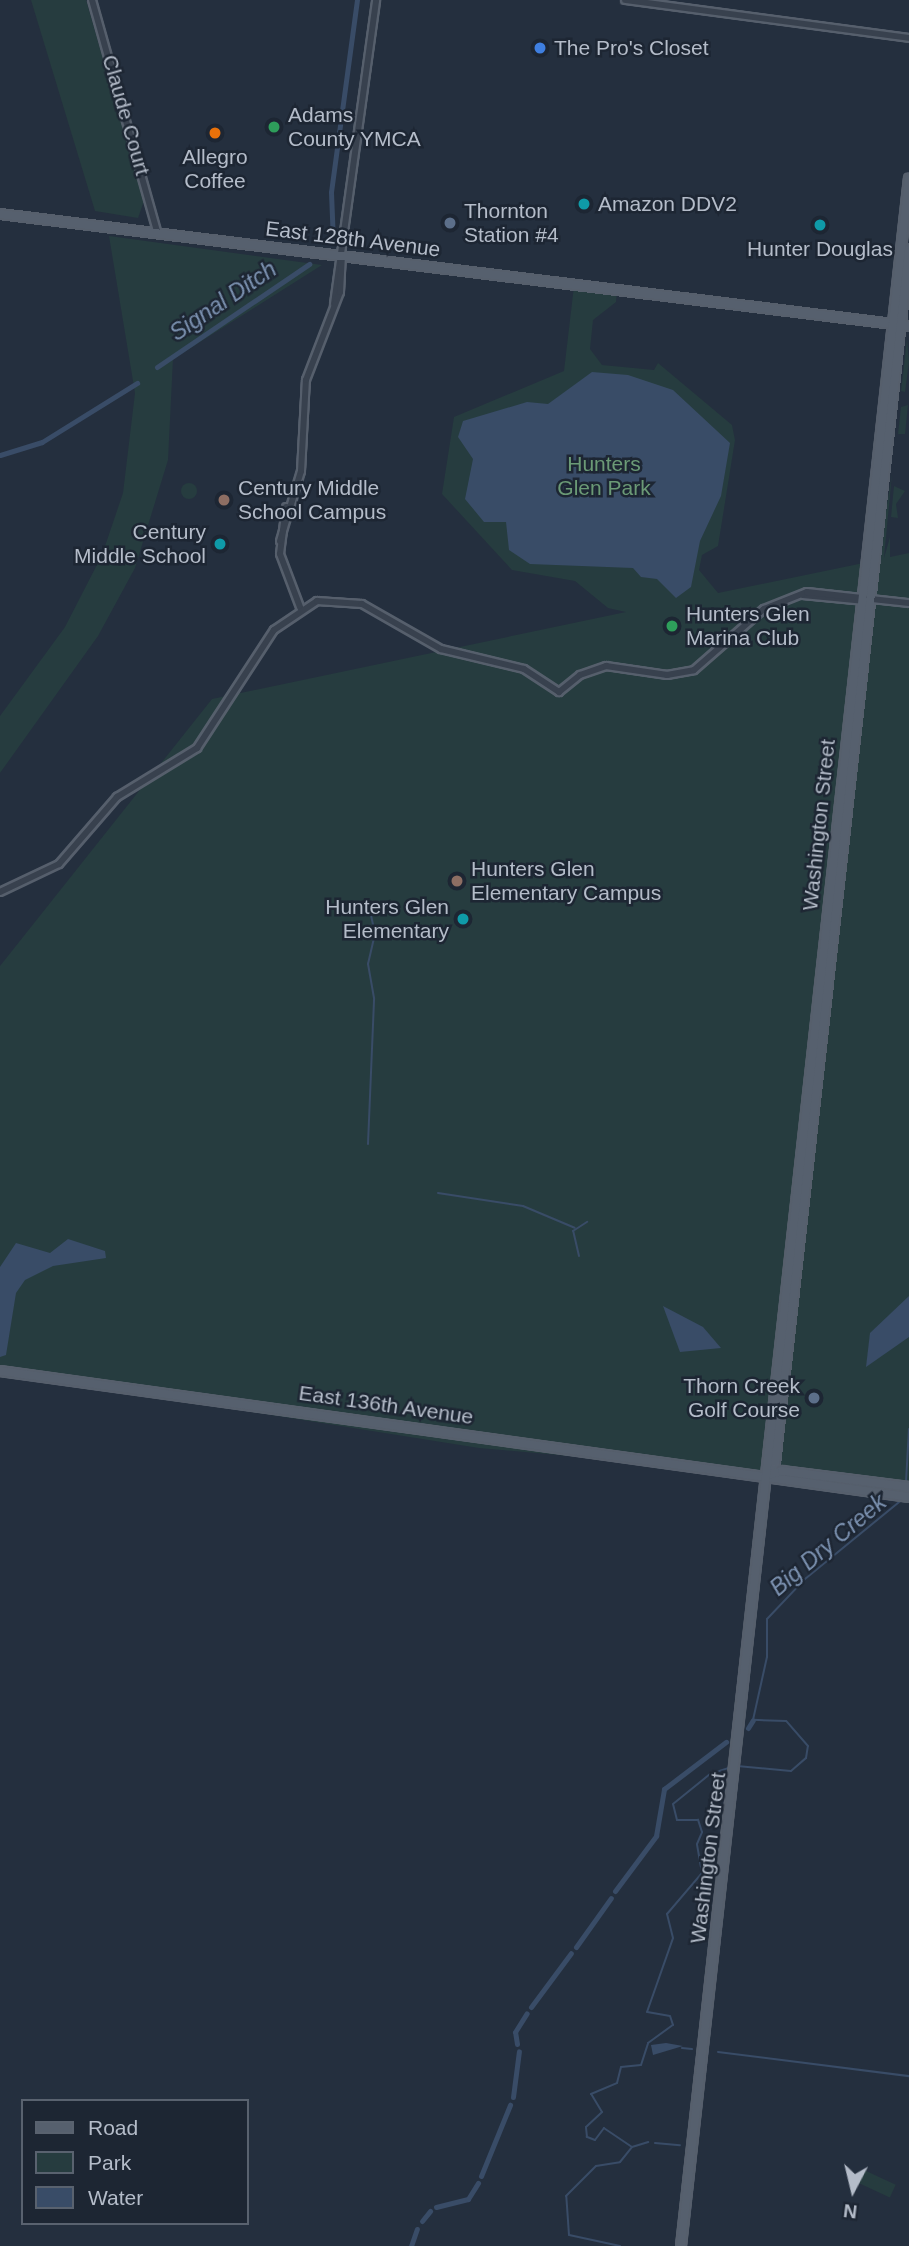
<!DOCTYPE html>
<style>
body{margin:0}
#map{position:relative;width:909px;height:2246px;overflow:hidden;background:#242f3e;font-family:Arial,sans-serif}
div>[style]{position:absolute}
.green>*{inset:0;background:#263c3f;transform-origin:0 0}
.round{border-radius:50%}
.water>*{inset:0;background:#394c67}
.stream>*{height:2px;margin:-1px;padding:0 1px;transform-origin:1px;border-radius:1px;background:#394c67}
.canal>*{height:5px;margin:-2.5px;padding:0 2.5px;transform-origin:2.5px;border-radius:2.5px;background:#394c67}
.roads{filter:drop-shadow(2px 0 #565f6c) drop-shadow(-2px 0 #565f6c) drop-shadow(0 2px #565f6c) drop-shadow(0 -2px #565f6c)}
.minor>*{height:6px;margin:-3px;padding:0 3px;transform-origin:3px;border-radius:3px;background:#38414e}
.major>*{height:8px;margin:-4px;padding:0 4px;transform-origin:4px;border-radius:4px;background:#56606e}
.dots>*{width:19px;height:19px;translate:-50% -50%;box-sizing:border-box;border:4px solid #1d2633;border-radius:50%}
span{translate:-50% -50%;white-space:nowrap;text-align:center;line-height:1.15;-webkit-text-stroke:5px #1d2633;paint-order:stroke}
.poi-label{font-size:21px;color:#b4bcc9}
.left{translate:0 -50%;text-align:left}
.right{translate:-100% -50%;text-align:right}
.street-label{font-size:21px;color:#b4bcc9}
.park-label{font-size:21px;color:#6b9a76}
.water-label{font-size:23px;color:#7c92b1;font-style:italic}
.legend{position:absolute;left:21px;top:2099px;width:228px;height:126px;box-sizing:border-box;background:#1d2633;border:2px solid #59626f;margin:0;padding:9px 12px;list-style:none;font-size:21px;color:#b4bcc9}
.legend li{display:flex;align-items:center;gap:14px;height:35px}
.legend b{width:35px;border:2px solid #59626f}
.north{position:absolute;left:818px;top:2155px;width:70px;height:70px;-webkit-text-stroke:5px #1d2633;paint-order:stroke;rotate:187deg;font-size:19px;font-weight:700;line-height:28px;text-align:center;color:#b4bcc9}
.north::after{content:'';display:block;margin:auto;width:24px;height:32px;background:#b4bcc9;clip-path:polygon(50% 0,100% 100%,50% 72%,0 100%)}
</style>
<div id="map">
<div class="green">
<i style="clip-path:polygon(31px 0,86px 0,144px 201px,138px 218px,95px 211px)"></i>
<i style="clip-path:polygon(109px 236px,322px 265px,173px 359px,168px 460px,135px 568px,98px 636px,0 773px,0 716px,65px 627px,102px 555px,123px 493px,135px 393px)"></i>
<i style="clip-path:polygon(574px 286px,617px 291px,616px 302px,593px 320px,590px 349px,602px 365px,654px 370px,658px 363px,732px 425px,735px 440px,718px 546px,702px 555px,699px 570px,718px 593px,878px 560px,892px 474px,884px 558px,890px 537px,890px 557px,909px 553px,909px 1486px,479px 1448px,0 1372px,0 966px,212px 699px,626px 612px,608px 608px,575px 581px,512px 570px,442px 494px,454px 417px,564px 371px)"></i>
<i style="clip-path:polygon(907px 339px,909px 362px,905px 392px,901px 391px)"></i>
<i style="clip-path:polygon(908px 405px,905px 434px,898px 434px,901px 407px)"></i>
<i class="round" style="left:181px;top:483px;width:16px;height:16px"></i>
<i style="clip-path:polygon(894px 486px,905px 491px,896px 504px,898px 518px,891px 517px)"></i>
<i style="left:864px;top:2170px;width:35px;height:14px;rotate:25deg"></i>
</div>
<div class="water">
<i style="clip-path:polygon(592px 372px,628px 375px,673px 390px,730px 443px,721px 496px,700px 541px,691px 587px,676px 598px,657px 579px,641px 577px,633px 568px,530px 564px,509px 550px,506px 522px,484px 522px,465px 499px,473px 459px,458px 437px,463px 421px,527px 402px,548px 404px)"></i>
<i style="clip-path:polygon(68px 1239px,105px 1251px,106px 1258px,53px 1266px,25px 1280px,16px 1293px,6px 1355px,0 1357px,0 1267px,16px 1243px,50px 1253px)"></i>
<i style="clip-path:polygon(909px 1296px,909px 1337px,866px 1367px,870px 1333px)"></i>
<i style="clip-path:polygon(663px 1306px,703px 1327px,721px 1348px,680px 1352px)"></i>
<i style="clip-path:polygon(651px 2045px,666px 2043px,683px 2046px,653px 2055px)"></i>
</div>
<div class="stream">
<i style="left:368px;top:1144px;width:146px;rotate:-87.6deg"></i>
<i style="left:374px;top:998px;width:35px;rotate:-100deg"></i>
<i style="left:368px;top:964px;width:31px;rotate:-77deg"></i>
<i style="left:375px;top:934px;width:25px;rotate:-102deg"></i>
<i style="left:438px;top:1193px;width:86px;rotate:8.7deg"></i>
<i style="left:523px;top:1206px;width:56px;rotate:22.9deg"></i>
<i style="left:579px;top:1256px;width:26px;rotate:-103deg"></i>
<i style="left:573px;top:1231px;width:17px;rotate:-33deg"></i>
<i style="left:906px;top:1482px;width:53px;rotate:-86.8deg"></i>
<i style="left:737px;top:1766px;width:54px;rotate:5.3deg"></i>
<i style="left:791px;top:1771px;width:20px;rotate:-41deg"></i>
<i style="left:806px;top:1758px;width:12px;rotate:-81deg"></i>
<i style="left:808px;top:1746px;width:33px;rotate:-131deg"></i>
<i style="left:786px;top:1721px;width:33px;rotate:-178deg"></i>
<i style="left:753px;top:1720px;width:65px;rotate:-77.5deg"></i>
<i style="left:767px;top:1657px;width:38px;rotate:-90deg"></i>
<i style="left:767px;top:1619px;width:55px;rotate:-46.5deg"></i>
<i style="left:805px;top:1579px;width:128px;rotate:-39.3deg"></i>
<i style="left:682px;top:2048px;width:10px;rotate:6deg"></i>
<i style="left:718px;top:2052px;width:193px;rotate:7.2deg"></i>
<i style="left:655px;top:2143px;width:25px;rotate:5deg"></i>
<i style="left:632px;top:2147px;width:17px;rotate:-17deg"></i>
<i style="left:620px;top:2246px;width:52px;rotate:-167.8deg"></i>
<i style="left:569px;top:2235px;width:39px;rotate:-94deg"></i>
<i style="left:566px;top:2196px;width:42px;rotate:-45deg"></i>
<i style="left:596px;top:2166px;width:24px;rotate:-9deg"></i>
<i style="left:620px;top:2162px;width:19px;rotate:-51deg"></i>
<i style="left:632px;top:2147px;width:34px;rotate:-146deg"></i>
<i style="left:604px;top:2128px;width:15px;rotate:127deg"></i>
<i style="left:595px;top:2140px;width:9px;rotate:-159deg"></i>
<i style="left:587px;top:2137px;width:10px;rotate:-96deg"></i>
<i style="left:586px;top:2127px;width:22px;rotate:-43deg"></i>
<i style="left:602px;top:2112px;width:21px;rotate:-121deg"></i>
<i style="left:591px;top:2094px;width:28px;rotate:-23deg"></i>
<i style="left:617px;top:2083px;width:16px;rotate:-76deg"></i>
<i style="left:621px;top:2067px;width:20px;rotate:-6deg"></i>
<i style="left:641px;top:2065px;width:23px;rotate:-72deg"></i>
<i style="left:648px;top:2043px;width:31px;rotate:-36deg"></i>
<i style="left:673px;top:2025px;width:9px;rotate:-108deg"></i>
<i style="left:670px;top:2016px;width:23px;rotate:-170deg"></i>
<i style="left:647px;top:2012px;width:78px;rotate:-70.6deg"></i>
<i style="left:673px;top:1938px;width:25px;rotate:-104deg"></i>
<i style="left:667px;top:1914px;width:54px;rotate:-49.5deg"></i>
<i style="left:702px;top:1873px;width:29px;rotate:-100deg"></i>
<i style="left:697px;top:1844px;width:13px;rotate:-67deg"></i>
<i style="left:702px;top:1832px;width:13px;rotate:-108deg"></i>
<i style="left:698px;top:1820px;width:21px;rotate:180deg"></i>
<i style="left:677px;top:1820px;width:16px;rotate:-104deg"></i>
<i style="left:673px;top:1804px;width:48px;rotate:-39deg"></i>
<i style="left:710px;top:1774px;width:23px;rotate:-18deg"></i>
</div>
<div class="canal">
<i style="left:333px;top:242px;width:50px;rotate:-92.3deg"></i>
<i style="left:331px;top:192px;width:194px;rotate:-82.3deg"></i>
<i style="left:157px;top:367px;width:184px;rotate:-34.1deg"></i>
<i style="left:0;top:455px;width:44px;rotate:-17.2deg"></i>
<i style="left:42px;top:442px;width:112px;rotate:-31.8deg"></i>
<i style="left:748px;top:1728px;width:9px;rotate:-58deg"></i>
<i style="left:615px;top:1891px;width:69px;rotate:-53.3deg"></i>
<i style="left:656px;top:1836px;width:48px;rotate:-80.3deg"></i>
<i style="left:664px;top:1789px;width:78px;rotate:-37.2deg"></i>
<i style="left:576px;top:1947px;width:60px;rotate:-54.5deg"></i>
<i style="left:531px;top:2007px;width:67px;rotate:-53.5deg"></i>
<i style="left:517px;top:2044px;width:12px;rotate:-99deg"></i>
<i style="left:515px;top:2032px;width:22px;rotate:-58deg"></i>
<i style="left:513px;top:2097px;width:46px;rotate:-82.6deg"></i>
<i style="left:481px;top:2176px;width:77px;rotate:-67.8deg"></i>
<i style="left:436px;top:2207px;width:33px;rotate:-14deg"></i>
<i style="left:468px;top:2199px;width:19px;rotate:-58deg"></i>
<i style="left:422px;top:2221px;width:13px;rotate:-51deg"></i>
<i style="left:411px;top:2246px;width:18px;rotate:-71deg"></i>
</div>
<div class="roads">
<div class="minor">
<i style="left:92px;top:0;width:240px;rotate:74.3deg"></i>
<i style="left:625px;top:0;width:287px;rotate:7.6deg"></i>
<i style="left:334px;top:304px;width:307px;rotate:-82.1deg"></i>
<i style="left:286px;top:507px;width:47px;rotate:97.3deg"></i>
<i style="left:280px;top:554px;width:57px;rotate:69.3deg"></i>
<i style="left:280px;top:541px;width:73px;rotate:-73.3deg"></i>
<i style="left:301px;top:471px;width:91px;rotate:-86.9deg"></i>
<i style="left:306px;top:380px;width:94px;rotate:-68.9deg"></i>
<i style="left:340px;top:292px;width:36px;rotate:-87deg"></i>
<i style="left:803px;top:595px;width:62px;rotate:5.5deg"></i>
<i style="left:0;top:892px;width:65px;rotate:-25.4deg"></i>
<i style="left:59px;top:864px;width:89px;rotate:-49.1deg"></i>
<i style="left:117px;top:797px;width:94px;rotate:-31.5deg"></i>
<i style="left:197px;top:748px;width:141px;rotate:-56.9deg"></i>
<i style="left:274px;top:630px;width:52px;rotate:-34deg"></i>
<i style="left:317px;top:601px;width:45px;rotate:3.8deg"></i>
<i style="left:362px;top:604px;width:91px;rotate:29.7deg"></i>
<i style="left:441px;top:649px;width:85px;rotate:13.5deg"></i>
<i style="left:524px;top:669px;width:42px;rotate:33.3deg"></i>
<i style="left:559px;top:692px;width:27px;rotate:-39deg"></i>
<i style="left:580px;top:675px;width:28px;rotate:-19deg"></i>
<i style="left:606px;top:666px;width:62px;rotate:8.4deg"></i>
<i style="left:667px;top:675px;width:27px;rotate:-10deg"></i>
<i style="left:694px;top:670px;width:93px;rotate:-41.1deg"></i>
<i style="left:764px;top:609px;width:46px;rotate:-21.6deg"></i>
<i style="left:807px;top:592px;width:103px;rotate:6.2deg"></i>
</div>
<div class="major">
<i style="left:0;top:214px;width:916px;rotate:7.02deg"></i>
<i style="left:0;top:1371px;width:918px;rotate:7.89deg"></i>
<i style="left:768px;top:1475px;width:14px;rotate:-60deg"></i>
<i style="left:775px;top:1463px;width:1221px;rotate:-83.7deg"></i>
<i style="left:768px;top:1475px;width:15px;rotate:-16deg"></i>
<i style="left:782px;top:1471px;width:128px;rotate:7.2deg"></i>
<i style="left:681px;top:2246px;width:2080px;rotate:-83.71deg"></i>
</div>
</div>
<div class="dots">
<i style="left:540px;top:48px;background:#3f7fe0"></i>
<i style="left:274px;top:127px;background:#2e9e5b"></i>
<i style="left:215px;top:133px;background:#e8710a"></i>
<i style="left:584px;top:204px;background:#0f9aa8"></i>
<i style="left:450px;top:223px;background:#5c6f8a"></i>
<i style="left:820px;top:225px;background:#0f9aa8"></i>
<i style="left:224px;top:500px;background:#8d6e63"></i>
<i style="left:220px;top:544px;background:#0f9aa8"></i>
<i style="left:672px;top:626px;background:#2e9e5b"></i>
<i style="left:457px;top:881px;background:#8d6e63"></i>
<i style="left:463px;top:919px;background:#0f9aa8"></i>
<i style="left:814px;top:1398px;background:#5c6f8a"></i>
</div>
<div class="poi-label">
<span class="left" style="left:554px;top:48px">The Pro's Closet</span>
<span class="left" style="left:288px;top:127px">Adams<br>County YMCA</span>
<span style="left:215px;top:169px">Allegro<br>Coffee</span>
<span class="left" style="left:598px;top:204px">Amazon DDV2</span>
<span class="left" style="left:464px;top:223px">Thornton<br>Station #4</span>
<span style="left:820px;top:249px">Hunter Douglas</span>
<span class="left" style="left:238px;top:500px">Century Middle<br>School Campus</span>
<span class="right" style="left:206px;top:544px">Century<br>Middle School</span>
<span class="left" style="left:686px;top:626px">Hunters Glen<br>Marina Club</span>
<span class="left" style="left:471px;top:881px">Hunters Glen<br>Elementary Campus</span>
<span class="right" style="left:449px;top:919px">Hunters Glen<br>Elementary</span>
<span class="right" style="left:800px;top:1398px">Thorn Creek<br>Golf Course</span>
</div>
<div class="street-label">
<span style="left:126px;top:115px;rotate:74deg">Claude Court</span>
<span style="left:353px;top:239px;rotate:7deg">East 128th Avenue</span>
<span style="left:819px;top:825px;rotate:-84deg">Washington Street</span>
<span style="left:386px;top:1405px;rotate:8deg">East 136th Avenue</span>
<span style="left:708px;top:1858px;rotate:-83deg">Washington Street</span>
</div>
<div class="park-label">
<span style="left:604px;top:476px">Hunters<br>Glen Park</span>
</div>
<div class="water-label">
<span style="left:223px;top:301px;rotate:-34deg">Signal Ditch</span>
<span style="left:828px;top:1545px;rotate:-40deg">Big Dry Creek</span>
</div>
<ul class="legend">
<li><b style="height:9px;background:#56606e"></b>Road</li>
<li><b style="height:19px;background:#263c3f"></b>Park</li>
<li><b style="height:19px;background:#394c67"></b>Water</li>
</ul>
<div class="north">N</div>
</div>
